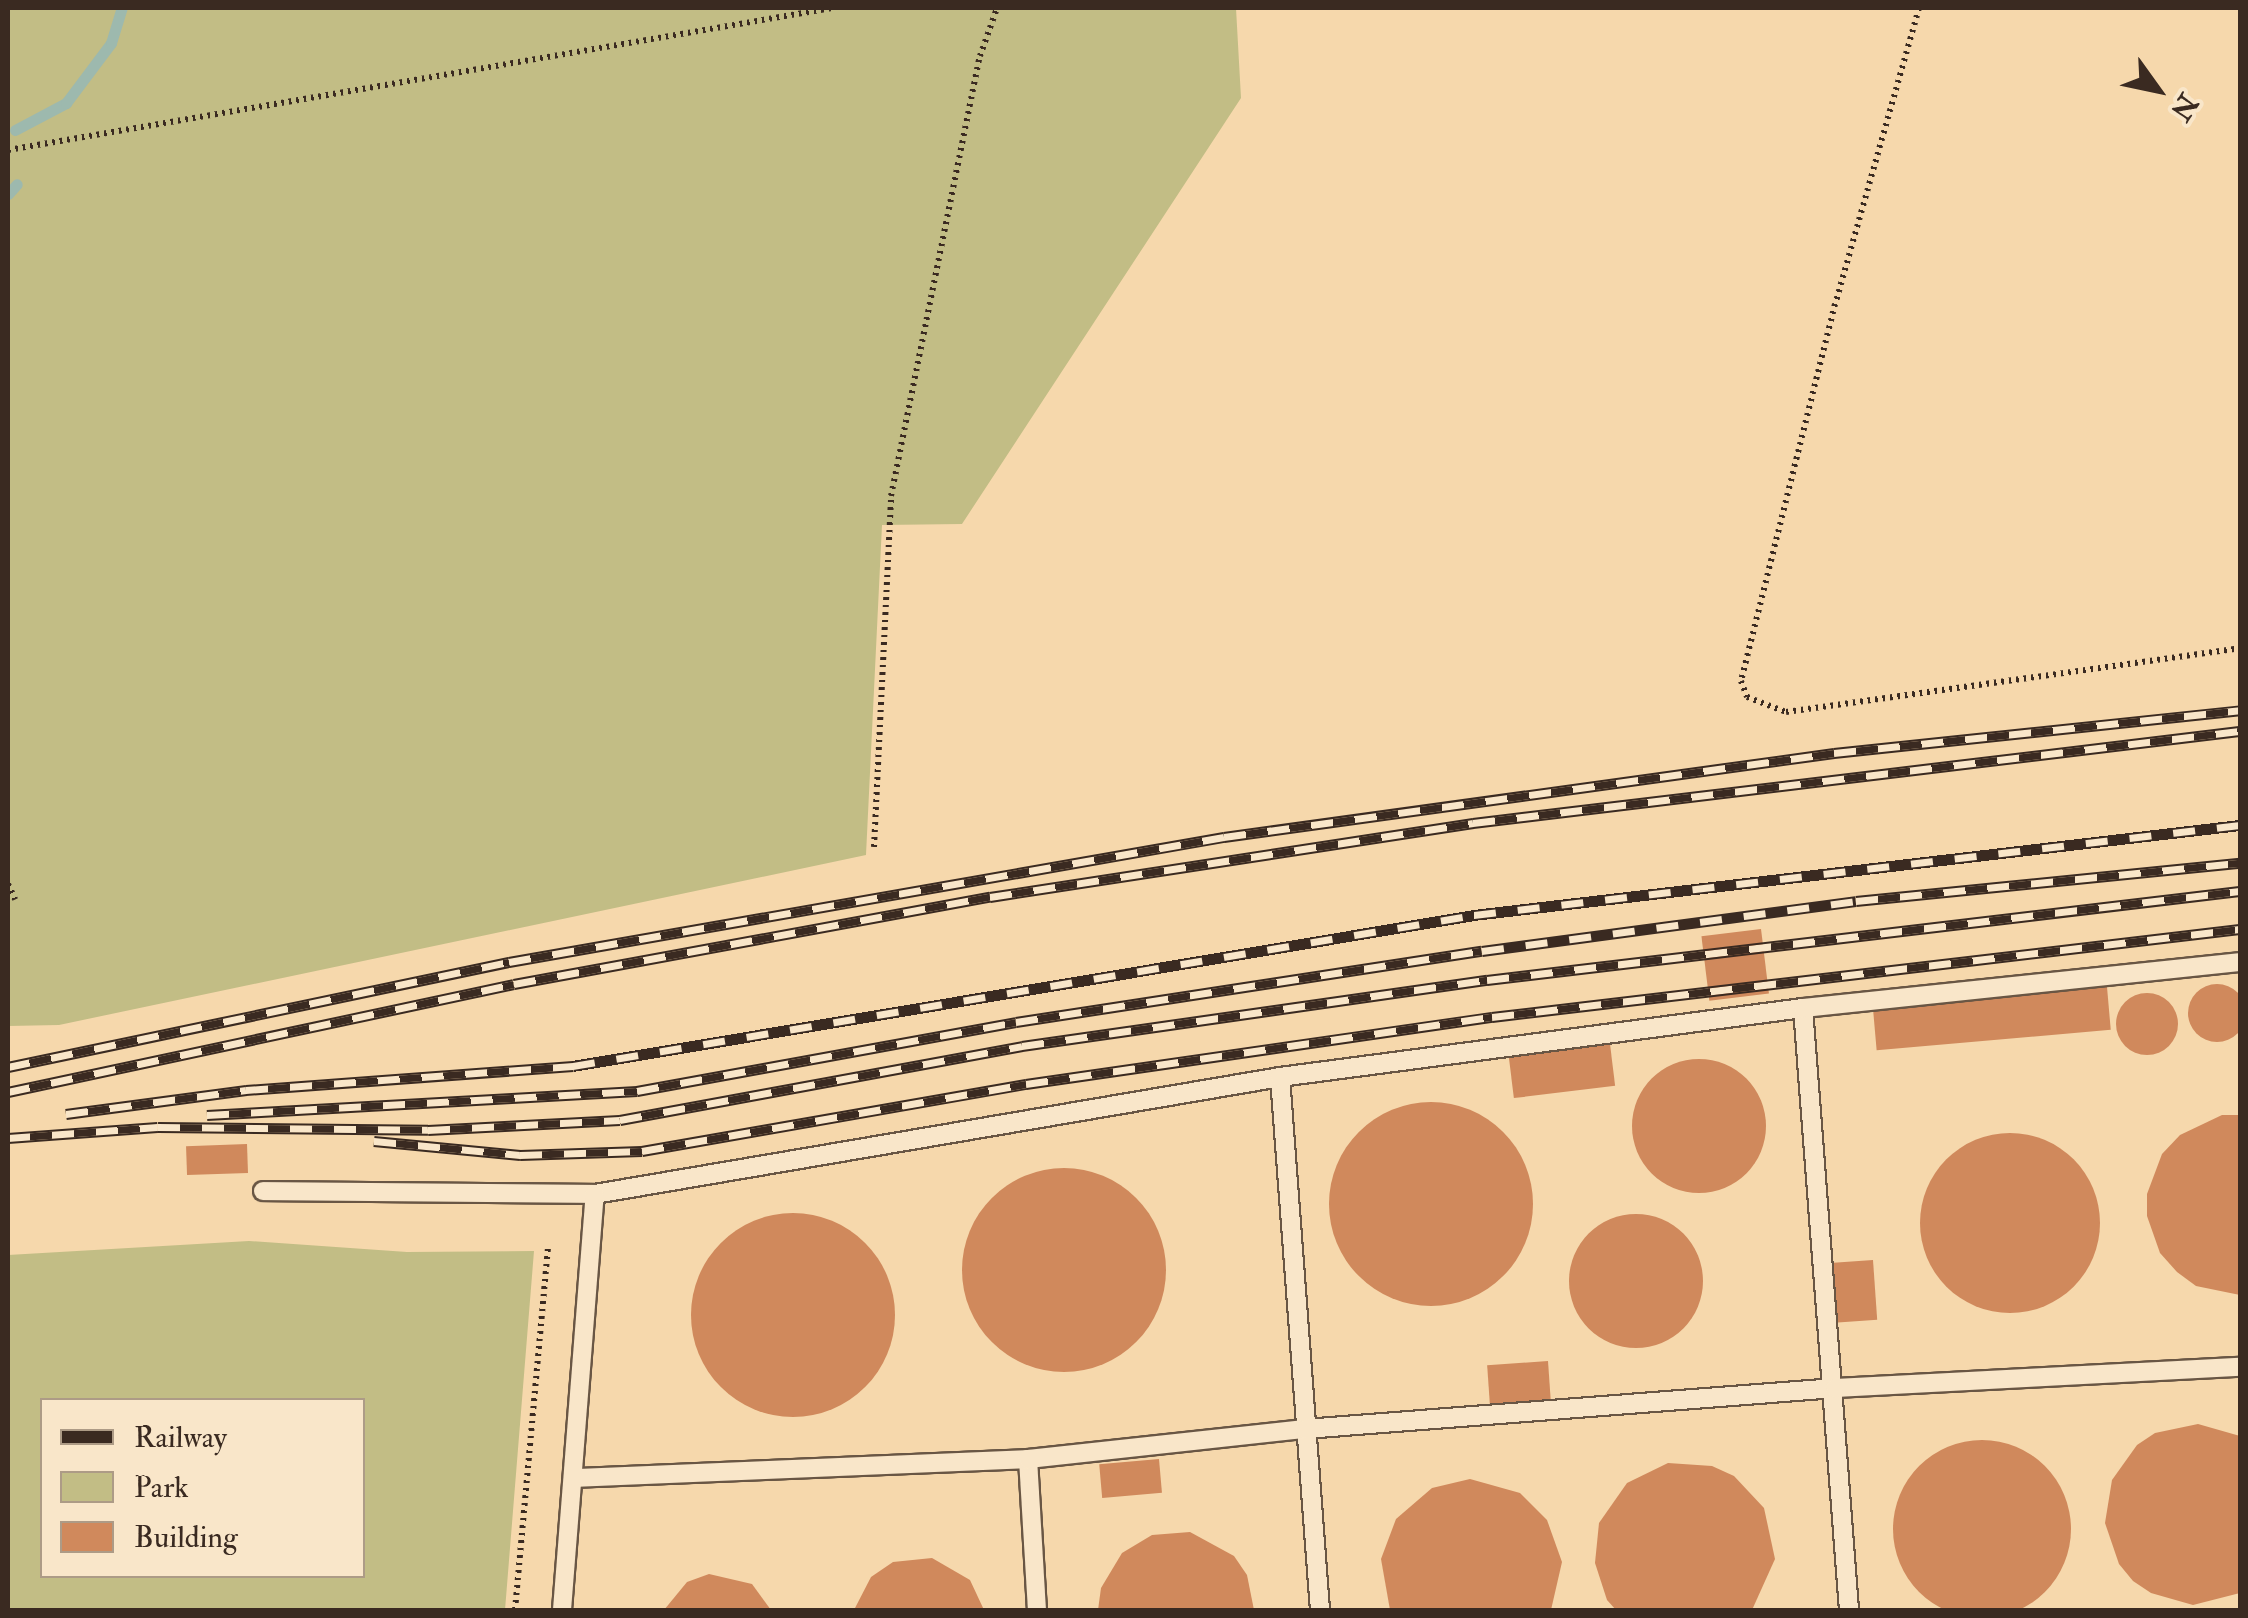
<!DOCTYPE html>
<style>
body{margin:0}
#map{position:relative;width:2248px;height:1618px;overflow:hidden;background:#f6d8ac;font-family:"IM FELL Double Pica",serif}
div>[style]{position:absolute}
.green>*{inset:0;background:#c2bd85}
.stream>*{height:11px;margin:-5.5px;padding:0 5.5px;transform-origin:5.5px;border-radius:5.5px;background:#9db9ae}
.building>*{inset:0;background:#d0895c;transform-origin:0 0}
.round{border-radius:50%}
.path>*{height:6px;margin-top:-3px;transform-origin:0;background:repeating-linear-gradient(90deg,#3a2a21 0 2.5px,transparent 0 7.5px)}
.roads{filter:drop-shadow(2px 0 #695644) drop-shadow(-2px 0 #695644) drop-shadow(0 2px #695644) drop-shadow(0 -2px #695644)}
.lane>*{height:18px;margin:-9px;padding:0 9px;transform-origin:9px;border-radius:9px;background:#f9e6c9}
.rail>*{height:11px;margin-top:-5.5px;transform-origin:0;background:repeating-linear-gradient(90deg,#f9e6c9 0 22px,#3a2a21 0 44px);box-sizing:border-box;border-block:2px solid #3a2a21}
span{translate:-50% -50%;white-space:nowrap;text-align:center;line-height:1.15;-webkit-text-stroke:9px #f9e6c9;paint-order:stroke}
.frame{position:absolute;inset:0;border:10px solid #3a2a21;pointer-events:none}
.legend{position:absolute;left:40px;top:1398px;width:325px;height:180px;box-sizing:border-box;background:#f9e6c9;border:2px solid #ad9b86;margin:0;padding:12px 18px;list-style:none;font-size:30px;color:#3a2a21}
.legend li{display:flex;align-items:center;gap:20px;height:50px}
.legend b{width:50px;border:2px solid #ad9b86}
.north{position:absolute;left:2108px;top:40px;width:100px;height:100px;-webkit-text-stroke:8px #f9e6c9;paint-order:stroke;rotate:123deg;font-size:28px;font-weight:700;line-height:40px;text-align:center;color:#3a2a21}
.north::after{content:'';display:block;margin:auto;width:35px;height:45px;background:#3a2a21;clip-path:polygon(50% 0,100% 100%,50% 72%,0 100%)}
</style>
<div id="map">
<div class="green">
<i style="clip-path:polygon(8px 8px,1236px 8px,1241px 98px,962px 524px,882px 525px,866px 855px,59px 1025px,8px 1026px)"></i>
<i style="clip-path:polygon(evenodd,249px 1241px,407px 1252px,534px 1251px,505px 1610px,8px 1610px,8px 1255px,249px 1241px,42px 1400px,362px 1400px,362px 1576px,42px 1576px,42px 1400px)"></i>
</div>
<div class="stream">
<i style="left:15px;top:130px;width:58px;rotate:-27.9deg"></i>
<i style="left:66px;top:103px;width:75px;rotate:-53.1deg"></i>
<i style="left:111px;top:43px;width:37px;rotate:-73deg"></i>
<i style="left:8px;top:194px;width:13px;rotate:-48deg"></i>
</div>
<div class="building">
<i style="left:1761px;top:929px;width:65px;height:60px;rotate:83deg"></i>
<i class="round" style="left:2188px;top:984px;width:58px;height:58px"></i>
<i style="left:2107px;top:987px;width:43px;height:235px;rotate:85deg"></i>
<i class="round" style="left:2116px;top:993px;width:62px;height:62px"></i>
<i style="left:1610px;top:1044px;width:42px;height:102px;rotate:83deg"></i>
<i class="round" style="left:1632px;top:1059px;width:134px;height:134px"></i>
<i class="round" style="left:1329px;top:1102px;width:204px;height:204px"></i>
<i style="clip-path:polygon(2222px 1115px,2240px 1115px,2240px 1295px,2196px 1286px,2177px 1272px,2160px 1253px,2147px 1216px,2147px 1194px,2162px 1154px,2180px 1135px)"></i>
<i class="round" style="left:1920px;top:1133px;width:180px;height:180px"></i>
<i style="left:247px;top:1144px;width:29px;height:61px;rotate:88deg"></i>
<i class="round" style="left:962px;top:1168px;width:204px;height:204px"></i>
<i class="round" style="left:691px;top:1213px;width:204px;height:204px"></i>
<i class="round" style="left:1569px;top:1214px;width:134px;height:134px"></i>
<i style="left:1873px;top:1260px;width:60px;height:43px;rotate:86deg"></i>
<i style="left:1548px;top:1361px;width:43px;height:61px;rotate:86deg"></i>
<i style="clip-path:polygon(2198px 1424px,2240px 1436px,2240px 1593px,2193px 1605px,2151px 1593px,2133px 1581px,2119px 1564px,2105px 1523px,2112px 1480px,2137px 1445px,2155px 1433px)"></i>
<i class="round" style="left:1893px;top:1440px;width:178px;height:178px"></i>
<i style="left:1159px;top:1459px;width:34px;height:60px;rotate:85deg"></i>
<i style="clip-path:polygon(1668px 1463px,1712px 1466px,1734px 1476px,1764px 1508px,1775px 1559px,1752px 1610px,1616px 1610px,1607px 1600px,1595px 1563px,1599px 1523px,1627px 1483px)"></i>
<i style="clip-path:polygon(1470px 1479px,1520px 1493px,1547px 1520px,1562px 1562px,1551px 1610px,1390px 1610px,1381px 1559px,1396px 1519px,1432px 1488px)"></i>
<i style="clip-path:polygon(1190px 1532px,1234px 1556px,1247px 1575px,1254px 1610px,1098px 1610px,1101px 1588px,1122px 1553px,1152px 1535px)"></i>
<i style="clip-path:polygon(932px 1558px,970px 1580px,984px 1610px,854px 1610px,871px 1577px,893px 1562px)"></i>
<i style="clip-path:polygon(709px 1574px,752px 1584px,771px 1610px,664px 1610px,687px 1582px)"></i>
</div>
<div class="path">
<i style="left:1919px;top:8px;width:308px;rotate:105.8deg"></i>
<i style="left:1835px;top:304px;width:389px;rotate:104deg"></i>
<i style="left:1741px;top:681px;width:17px;rotate:69deg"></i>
<i style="left:1747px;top:697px;width:42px;rotate:21deg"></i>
<i style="left:1786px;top:712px;width:458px;rotate:-8deg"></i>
<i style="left:8px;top:150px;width:836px;rotate:-9.78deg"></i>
<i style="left:874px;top:847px;width:351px;rotate:-87.2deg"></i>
<i style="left:891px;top:496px;width:449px;rotate:-78.6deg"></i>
<i style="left:980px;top:56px;width:51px;rotate:-70.5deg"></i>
<i style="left:8px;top:884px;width:17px;rotate:65deg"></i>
<i style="left:515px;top:1610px;width:364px;rotate:-84.8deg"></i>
</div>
<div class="roads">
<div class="lane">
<i style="left:1803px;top:1008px;width:604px;rotate:85.63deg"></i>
<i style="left:1280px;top:1077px;width:534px;rotate:85.71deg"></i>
<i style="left:263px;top:1191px;width:332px;rotate:0.5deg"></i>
<i style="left:595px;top:1194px;width:695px;rotate:-9.69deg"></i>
<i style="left:1280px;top:1077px;width:528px;rotate:-7.52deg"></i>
<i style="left:1803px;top:1008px;width:439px;rotate:-6deg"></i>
<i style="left:1028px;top:1459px;width:151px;rotate:86.6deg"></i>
<i style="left:575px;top:1478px;width:453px;rotate:-2.4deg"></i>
<i style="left:1028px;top:1459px;width:279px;rotate:-6.2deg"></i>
<i style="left:1305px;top:1429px;width:532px;rotate:-4.42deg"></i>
<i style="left:1835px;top:1388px;width:406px;rotate:-3deg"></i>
<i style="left:562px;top:1610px;width:417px;rotate:-85.5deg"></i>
</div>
</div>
<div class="rail">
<i style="left:8px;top:1067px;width:512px;rotate:-11.84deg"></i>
<i style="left:509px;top:962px;width:726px;rotate:-9.92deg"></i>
<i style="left:1224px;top:837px;width:616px;rotate:-7.84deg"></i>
<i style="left:1834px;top:753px;width:408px;rotate:-6deg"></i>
<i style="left:8px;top:1092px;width:517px;rotate:-12.05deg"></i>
<i style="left:514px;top:984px;width:484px;rotate:-10.4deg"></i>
<i style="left:990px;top:897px;width:489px;rotate:-8.7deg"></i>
<i style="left:1473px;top:823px;width:772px;rotate:-6.84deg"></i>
<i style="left:66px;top:1114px;width:182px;rotate:-7.6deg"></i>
<i style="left:246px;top:1090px;width:328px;rotate:-4.2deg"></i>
<i style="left:573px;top:1066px;width:914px;rotate:-9.51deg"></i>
<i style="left:1474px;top:915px;width:771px;rotate:-6.7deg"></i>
<i style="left:207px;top:1115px;width:431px;rotate:-3.2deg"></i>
<i style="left:637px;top:1091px;width:385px;rotate:-10.3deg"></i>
<i style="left:1016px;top:1022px;width:471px;rotate:-8.7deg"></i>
<i style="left:1482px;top:951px;width:377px;rotate:-7.6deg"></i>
<i style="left:1856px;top:901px;width:386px;rotate:-5.7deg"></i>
<i style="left:8px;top:1138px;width:150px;rotate:-4.2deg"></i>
<i style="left:158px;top:1127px;width:270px;rotate:0.6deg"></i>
<i style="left:428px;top:1130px;width:192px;rotate:-3deg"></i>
<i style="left:620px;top:1120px;width:409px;rotate:-10.4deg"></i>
<i style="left:1022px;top:1046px;width:470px;rotate:-8.1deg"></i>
<i style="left:1487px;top:980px;width:758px;rotate:-6.74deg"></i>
<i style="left:374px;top:1141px;width:147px;rotate:5.5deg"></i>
<i style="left:520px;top:1155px;width:122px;rotate:-1.9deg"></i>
<i style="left:642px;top:1151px;width:390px;rotate:-9.9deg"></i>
<i style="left:1026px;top:1084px;width:471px;rotate:-8.2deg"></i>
<i style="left:1492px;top:1017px;width:753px;rotate:-6.71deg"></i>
</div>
<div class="frame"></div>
<ul class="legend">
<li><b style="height:12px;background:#3a2a21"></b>Railway</li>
<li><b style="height:28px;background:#c2bd85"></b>Park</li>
<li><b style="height:28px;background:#d0895c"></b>Building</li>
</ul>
<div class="north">N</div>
</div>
